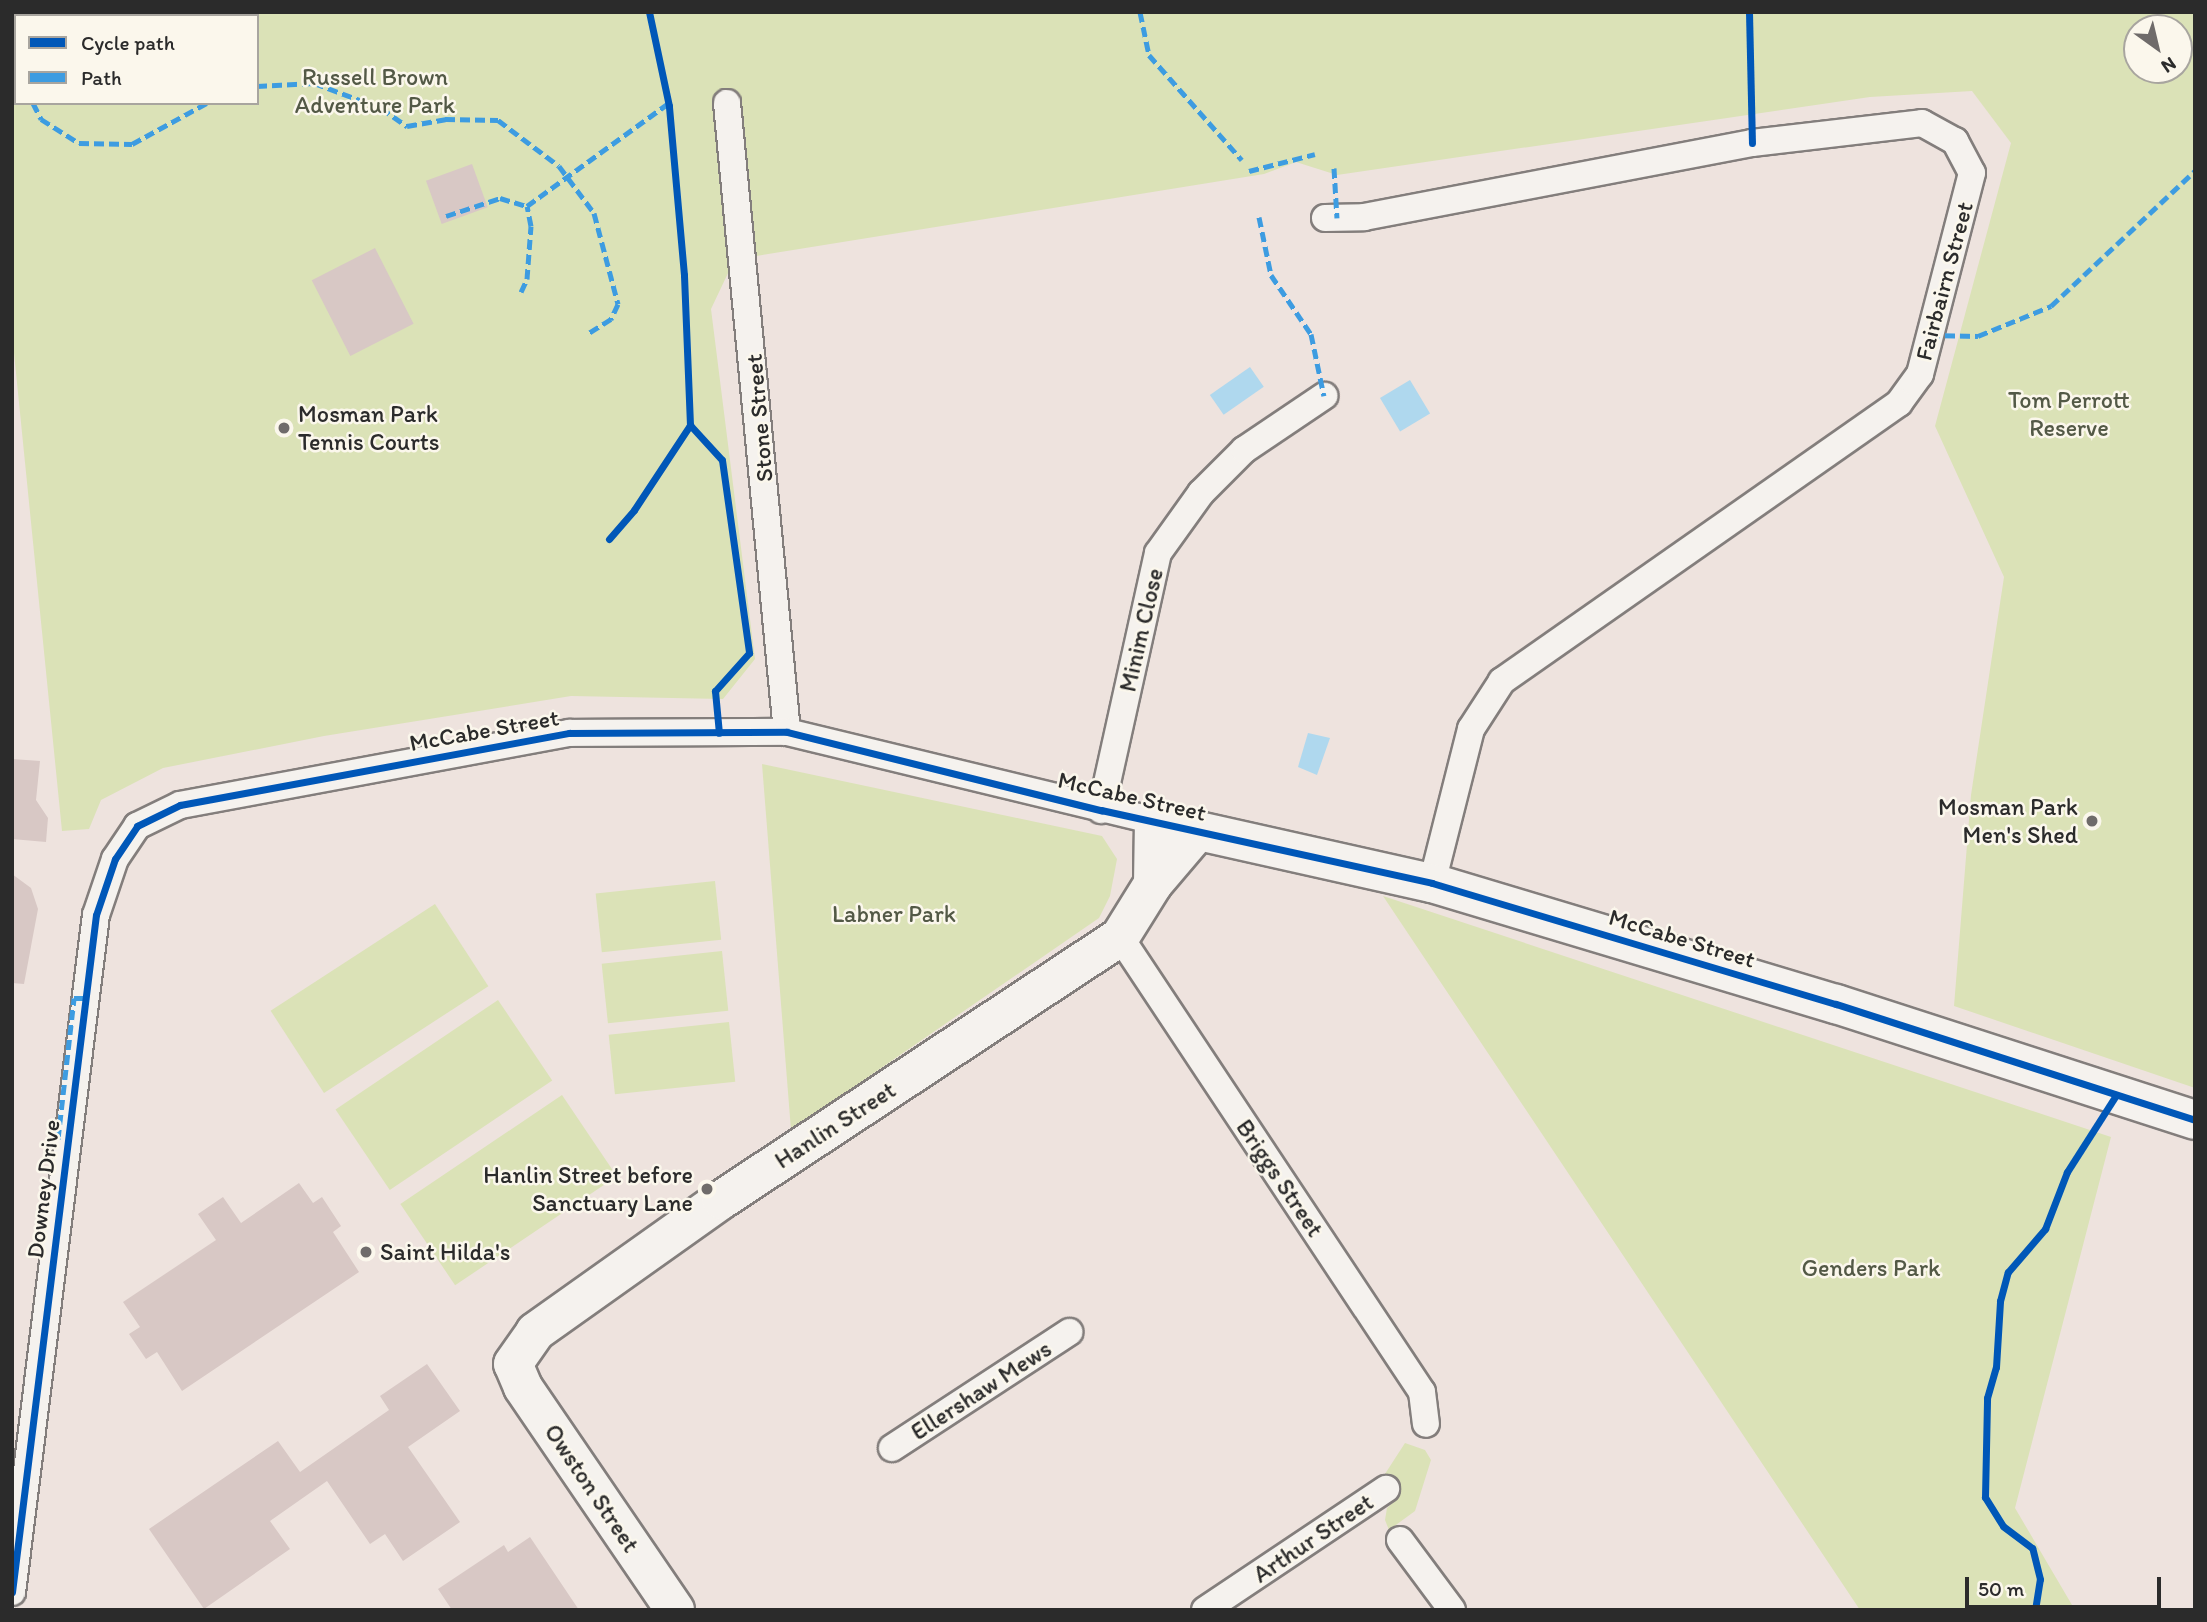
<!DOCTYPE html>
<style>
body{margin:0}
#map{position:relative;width:2207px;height:1622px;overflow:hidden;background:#eee3de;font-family:Itim,sans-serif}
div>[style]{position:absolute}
.green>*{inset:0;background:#dbe2b7;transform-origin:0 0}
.water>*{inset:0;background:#afd8ee;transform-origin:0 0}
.building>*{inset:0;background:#d8c8c5;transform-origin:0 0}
.roads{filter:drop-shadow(2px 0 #837e7c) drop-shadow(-2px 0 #837e7c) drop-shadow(0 2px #837e7c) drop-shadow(0 -2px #837e7c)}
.street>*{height:26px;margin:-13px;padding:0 13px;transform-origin:13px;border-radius:13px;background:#f5f2ee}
.secondary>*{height:38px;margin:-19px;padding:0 19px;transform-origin:19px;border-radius:19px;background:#f5f2ee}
.quiet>*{height:5px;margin-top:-2.5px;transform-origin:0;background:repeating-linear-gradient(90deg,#3d9ce1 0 10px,transparent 0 15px)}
.cycleway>*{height:7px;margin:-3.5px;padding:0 3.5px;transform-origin:3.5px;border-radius:3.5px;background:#0057b8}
.dots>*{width:19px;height:19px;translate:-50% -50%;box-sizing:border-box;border:4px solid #fbf7ec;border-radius:50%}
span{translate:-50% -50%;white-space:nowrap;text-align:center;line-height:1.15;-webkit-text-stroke:5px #fbf7ec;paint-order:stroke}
.park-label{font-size:24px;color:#535946}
.street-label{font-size:24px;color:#2b2b2b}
.poi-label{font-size:24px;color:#2b2b2b}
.left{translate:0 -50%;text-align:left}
.right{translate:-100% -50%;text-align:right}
.frame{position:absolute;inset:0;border:14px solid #2b2b2b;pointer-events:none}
.legend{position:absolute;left:14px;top:14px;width:245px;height:91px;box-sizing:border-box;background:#fbf7ec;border:2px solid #a8a59f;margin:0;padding:9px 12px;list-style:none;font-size:21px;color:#2b2b2b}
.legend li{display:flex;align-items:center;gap:14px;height:35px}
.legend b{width:35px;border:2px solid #a8a59f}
.north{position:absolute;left:2123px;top:14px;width:70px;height:70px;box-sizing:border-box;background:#fbf7ec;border:2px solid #a8a59f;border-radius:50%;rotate:146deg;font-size:19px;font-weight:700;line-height:28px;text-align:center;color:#2b2b2b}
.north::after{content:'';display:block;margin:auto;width:24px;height:32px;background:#6f6b6a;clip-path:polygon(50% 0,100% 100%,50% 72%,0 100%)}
.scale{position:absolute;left:1965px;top:1577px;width:196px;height:32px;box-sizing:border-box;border:4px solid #2b2b2b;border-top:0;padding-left:9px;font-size:21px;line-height:24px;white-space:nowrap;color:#2b2b2b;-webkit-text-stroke:5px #fbf7ec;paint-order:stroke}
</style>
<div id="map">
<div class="green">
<i style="clip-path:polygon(evenodd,12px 12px,2195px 12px,2195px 1088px,1954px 1006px,1971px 795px,2004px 577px,1935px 426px,2011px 143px,1972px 91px,1870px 97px,1337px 175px,1296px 162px,1264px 174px,744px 258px,729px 271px,711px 309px,755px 659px,723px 699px,571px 696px,324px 736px,163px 768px,101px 800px,89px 829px,62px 831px,12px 333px,12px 12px,16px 16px,257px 16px,257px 103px,16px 103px,16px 16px,12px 12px,2137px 28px,2179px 28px,2179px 70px,2137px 70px,2137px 28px)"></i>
<i style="clip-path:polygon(762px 764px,1102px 836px,1117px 859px,1110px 896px,1099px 918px,791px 1130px)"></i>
<i style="left:715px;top:881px;width:59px;height:120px;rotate:84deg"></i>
<i style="clip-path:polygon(1383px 896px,2111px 1137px,2015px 1508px,2075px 1610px,1860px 1610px)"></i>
<i style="left:435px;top:904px;width:98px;height:196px;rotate:57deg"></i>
<i style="left:722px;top:951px;width:60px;height:121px;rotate:84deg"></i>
<i style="left:498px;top:1000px;width:97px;height:196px;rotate:56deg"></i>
<i style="left:729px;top:1022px;width:60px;height:121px;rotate:84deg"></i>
<i style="left:562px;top:1095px;width:98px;height:195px;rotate:56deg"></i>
<i style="clip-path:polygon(1405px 1443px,1425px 1450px,1431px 1460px,1415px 1511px,1389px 1530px,1385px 1520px,1387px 1508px,1398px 1498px,1383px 1477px)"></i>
</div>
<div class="water">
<i style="left:1250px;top:367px;width:24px;height:49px;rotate:55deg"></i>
<i style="left:1410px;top:380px;width:39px;height:35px;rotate:59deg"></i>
<i style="clip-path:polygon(1308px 733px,1330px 738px,1317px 775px,1298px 767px)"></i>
</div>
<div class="building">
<i style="left:472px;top:164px;width:46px;height:49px;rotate:70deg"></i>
<i style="left:375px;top:248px;width:85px;height:71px;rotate:63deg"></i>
<i style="clip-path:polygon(12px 759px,40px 761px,36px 800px,48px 818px,46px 842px,12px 839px)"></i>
<i style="clip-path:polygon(12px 874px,31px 888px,38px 909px,24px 984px,12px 983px)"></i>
<i style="clip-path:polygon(299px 1183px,313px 1203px,322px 1197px,341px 1226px,333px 1232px,359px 1272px,182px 1391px,157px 1352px,146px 1359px,129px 1334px,140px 1327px,123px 1302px,216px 1240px,198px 1214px,223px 1197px,241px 1223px)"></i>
<i style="clip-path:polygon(427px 1364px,460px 1411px,408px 1447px,460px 1522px,403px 1561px,385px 1534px,370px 1544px,327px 1481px,270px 1521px,290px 1549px,204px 1609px,149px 1529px,278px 1441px,300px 1472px,389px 1410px,380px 1396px)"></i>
<i style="clip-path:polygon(530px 1537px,579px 1610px,452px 1610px,438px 1589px,504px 1545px,508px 1552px)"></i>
</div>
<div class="roads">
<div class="street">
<i style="left:727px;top:103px;width:632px;rotate:84.55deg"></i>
<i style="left:1325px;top:218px;width:39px;rotate:-1deg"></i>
<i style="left:1364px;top:217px;width:395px;rotate:-10.8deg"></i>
<i style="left:1752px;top:143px;width:171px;rotate:-6.7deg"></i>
<i style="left:1922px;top:123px;width:38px;rotate:29deg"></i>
<i style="left:1955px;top:141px;width:36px;rotate:62deg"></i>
<i style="left:1972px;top:173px;width:208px;rotate:104.5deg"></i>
<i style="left:1920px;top:374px;width:36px;rotate:126deg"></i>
<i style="left:1899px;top:403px;width:485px;rotate:145deg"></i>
<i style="left:1502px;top:681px;width:57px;rotate:122.9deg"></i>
<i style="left:1471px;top:729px;width:159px;rotate:104.2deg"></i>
<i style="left:1101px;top:810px;width:263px;rotate:-77.5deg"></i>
<i style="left:1158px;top:553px;width:74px;rotate:-54.4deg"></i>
<i style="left:1201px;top:493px;width:61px;rotate:-45deg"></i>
<i style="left:1244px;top:450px;width:97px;rotate:-34deg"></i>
<i style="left:1120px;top:937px;width:546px;rotate:56.43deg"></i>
<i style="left:1422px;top:1392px;width:32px;rotate:83deg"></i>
<i style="left:892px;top:1448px;width:212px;rotate:-33.2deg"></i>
<i style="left:1400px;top:1540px;width:87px;rotate:53.4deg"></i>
<i style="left:12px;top:1592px;width:682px;rotate:-82.93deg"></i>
<i style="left:96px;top:915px;width:59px;rotate:-71.3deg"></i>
<i style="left:115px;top:859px;width:40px;rotate:-56deg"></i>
<i style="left:137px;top:826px;width:48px;rotate:-26deg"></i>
<i style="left:180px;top:805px;width:396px;rotate:-10.5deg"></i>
<i style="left:569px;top:733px;width:218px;rotate:-0.3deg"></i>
<i style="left:787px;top:732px;width:378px;rotate:13.6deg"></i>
<i style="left:1205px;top:1610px;width:218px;rotate:-33.8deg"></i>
</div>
<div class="secondary">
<i style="left:1153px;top:884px;width:63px;rotate:-89.1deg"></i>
<i style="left:1154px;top:821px;width:285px;rotate:12.6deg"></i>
<i style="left:1432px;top:883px;width:422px;rotate:16.7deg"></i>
<i style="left:1836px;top:1004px;width:377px;rotate:17.9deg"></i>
<i style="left:675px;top:1610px;width:270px;rotate:-124.3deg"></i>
<i style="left:523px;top:1387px;width:25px;rotate:-113deg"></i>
<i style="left:513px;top:1364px;width:39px;rotate:-55deg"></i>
<i style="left:535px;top:1332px;width:228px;rotate:-35.4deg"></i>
<i style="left:721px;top:1200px;width:478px;rotate:-33.4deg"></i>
<i style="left:1120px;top:937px;width:62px;rotate:-58.1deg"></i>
<i style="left:1153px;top:884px;width:70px;rotate:-49.7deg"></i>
</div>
</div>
<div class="quiet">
<i style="left:1140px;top:12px;width:44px;rotate:78.2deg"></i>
<i style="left:1149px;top:55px;width:140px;rotate:48.5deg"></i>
<i style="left:12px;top:15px;width:54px;rotate:85.8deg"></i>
<i style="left:257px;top:86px;width:57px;rotate:-3deg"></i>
<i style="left:314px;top:83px;width:72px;rotate:20.5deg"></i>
<i style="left:381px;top:108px;width:32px;rotate:35deg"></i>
<i style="left:407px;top:126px;width:39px;rotate:-10deg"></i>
<i style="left:445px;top:119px;width:53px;rotate:1.1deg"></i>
<i style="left:498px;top:120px;width:76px;rotate:37deg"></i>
<i style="left:559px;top:166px;width:59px;rotate:53.3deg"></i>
<i style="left:594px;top:213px;width:94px;rotate:75.2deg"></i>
<i style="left:618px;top:304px;width:17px;rotate:115deg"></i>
<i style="left:611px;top:319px;width:26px;rotate:148deg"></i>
<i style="left:33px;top:103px;width:18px;rotate:63deg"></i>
<i style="left:41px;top:119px;width:45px;rotate:32.3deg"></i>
<i style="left:79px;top:143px;width:53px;rotate:1.1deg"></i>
<i style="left:132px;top:144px;width:85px;rotate:-28.7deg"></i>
<i style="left:1334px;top:168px;width:50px;rotate:86.6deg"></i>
<i style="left:1249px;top:171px;width:68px;rotate:-14.4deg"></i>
<i style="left:446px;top:216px;width:57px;rotate:-18.4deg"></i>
<i style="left:500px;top:198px;width:28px;rotate:17deg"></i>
<i style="left:1259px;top:217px;width:59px;rotate:78.3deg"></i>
<i style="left:1271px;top:275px;width:71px;rotate:55.9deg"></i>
<i style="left:1311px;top:334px;width:63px;rotate:78.2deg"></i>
<i style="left:521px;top:292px;width:14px;rotate:-65deg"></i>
<i style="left:527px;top:279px;width:53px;rotate:-85.7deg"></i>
<i style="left:531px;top:226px;width:20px;rotate:-101deg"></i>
<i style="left:527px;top:206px;width:175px;rotate:-36deg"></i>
<i style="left:1930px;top:335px;width:48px;rotate:1.2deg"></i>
<i style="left:1978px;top:336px;width:79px;rotate:-22.3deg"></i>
<i style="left:2051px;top:306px;width:197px;rotate:-43.2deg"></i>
<i style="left:58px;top:1139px;width:142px;rotate:-83.5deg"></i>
<i style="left:74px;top:998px;width:11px"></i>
</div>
<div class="cycleway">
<i style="left:1749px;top:12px;width:131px;rotate:88.7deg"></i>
<i style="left:690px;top:425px;width:47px;rotate:47.6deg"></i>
<i style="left:722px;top:460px;width:195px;rotate:82deg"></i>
<i style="left:749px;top:653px;width:51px;rotate:131.8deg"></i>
<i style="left:715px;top:691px;width:42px;rotate:84.6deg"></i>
<i style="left:609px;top:539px;width:38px;rotate:-49deg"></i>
<i style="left:634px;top:510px;width:102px;rotate:-56.6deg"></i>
<i style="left:690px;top:425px;width:150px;rotate:-92.3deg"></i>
<i style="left:684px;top:275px;width:170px;rotate:-95.1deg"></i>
<i style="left:669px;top:106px;width:96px;rotate:-102deg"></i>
<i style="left:12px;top:1592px;width:682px;rotate:-82.93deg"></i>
<i style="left:96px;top:915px;width:59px;rotate:-71.3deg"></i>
<i style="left:115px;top:859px;width:40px;rotate:-56deg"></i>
<i style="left:137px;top:826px;width:48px;rotate:-26deg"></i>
<i style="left:180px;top:805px;width:396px;rotate:-10.5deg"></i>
<i style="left:569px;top:733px;width:218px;rotate:-0.3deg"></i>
<i style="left:787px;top:732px;width:324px;rotate:14deg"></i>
<i style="left:1101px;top:810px;width:339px;rotate:12.4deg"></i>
<i style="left:1432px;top:883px;width:422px;rotate:16.7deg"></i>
<i style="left:1836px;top:1004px;width:377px;rotate:17.9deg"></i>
<i style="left:2035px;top:1610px;width:31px;rotate:-81deg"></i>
<i style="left:2040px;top:1579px;width:32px;rotate:-104deg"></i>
<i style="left:2032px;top:1548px;width:36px;rotate:-143deg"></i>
<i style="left:2003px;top:1526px;width:34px;rotate:-122deg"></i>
<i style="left:1985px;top:1497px;width:99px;rotate:-88.8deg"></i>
<i style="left:1987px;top:1398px;width:32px;rotate:-74deg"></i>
<i style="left:1996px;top:1367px;width:66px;rotate:-86.5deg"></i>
<i style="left:2000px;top:1301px;width:30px;rotate:-75deg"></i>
<i style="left:2008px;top:1272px;width:57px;rotate:-49.3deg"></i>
<i style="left:2045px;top:1229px;width:61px;rotate:-68.9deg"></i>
<i style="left:2067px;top:1172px;width:91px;rotate:-57.5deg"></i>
</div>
<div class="dots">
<i style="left:284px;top:428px;background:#6f6b6a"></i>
<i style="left:2092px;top:821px;background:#6f6b6a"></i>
<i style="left:707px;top:1189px;background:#6f6b6a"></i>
<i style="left:366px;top:1252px;background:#6f6b6a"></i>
</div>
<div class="park-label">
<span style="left:375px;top:91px">Russell Brown<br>Adventure Park</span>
<span style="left:2069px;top:414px">Tom Perrott<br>Reserve</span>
<span style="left:894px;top:914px">Labner Park</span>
<span style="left:1871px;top:1268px">Genders Park</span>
</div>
<div class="street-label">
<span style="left:1944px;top:281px;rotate:-75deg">Fairbairn Street</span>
<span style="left:759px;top:418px;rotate:-95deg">Stone Street</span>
<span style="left:1141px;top:630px;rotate:-77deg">Minim Close</span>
<span style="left:484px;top:730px;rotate:-10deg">McCabe Street</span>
<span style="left:1132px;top:796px;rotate:13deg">McCabe Street</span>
<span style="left:1682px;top:938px;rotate:17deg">McCabe Street</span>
<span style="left:835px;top:1125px;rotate:-33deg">Hanlin Street</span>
<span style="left:1280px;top:1178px;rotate:56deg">Briggs Street</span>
<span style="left:43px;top:1189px;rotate:-83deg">Downey Drive</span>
<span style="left:981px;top:1390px;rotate:-33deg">Ellershaw Mews</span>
<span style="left:592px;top:1488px;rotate:56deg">Owston Street</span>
<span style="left:1313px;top:1538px;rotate:-34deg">Arthur Street</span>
</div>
<div class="poi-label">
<span class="left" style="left:298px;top:428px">Mosman Park<br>Tennis Courts</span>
<span class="right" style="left:2078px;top:821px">Mosman Park<br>Men's Shed</span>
<span class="right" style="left:693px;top:1189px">Hanlin Street before<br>Sanctuary Lane</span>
<span class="left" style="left:380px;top:1252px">Saint Hilda's</span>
</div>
<div class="frame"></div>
<ul class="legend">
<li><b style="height:9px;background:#0057b8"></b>Cycle path</li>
<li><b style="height:9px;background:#3d9ce1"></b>Path</li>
</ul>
<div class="north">N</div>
<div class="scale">50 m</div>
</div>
